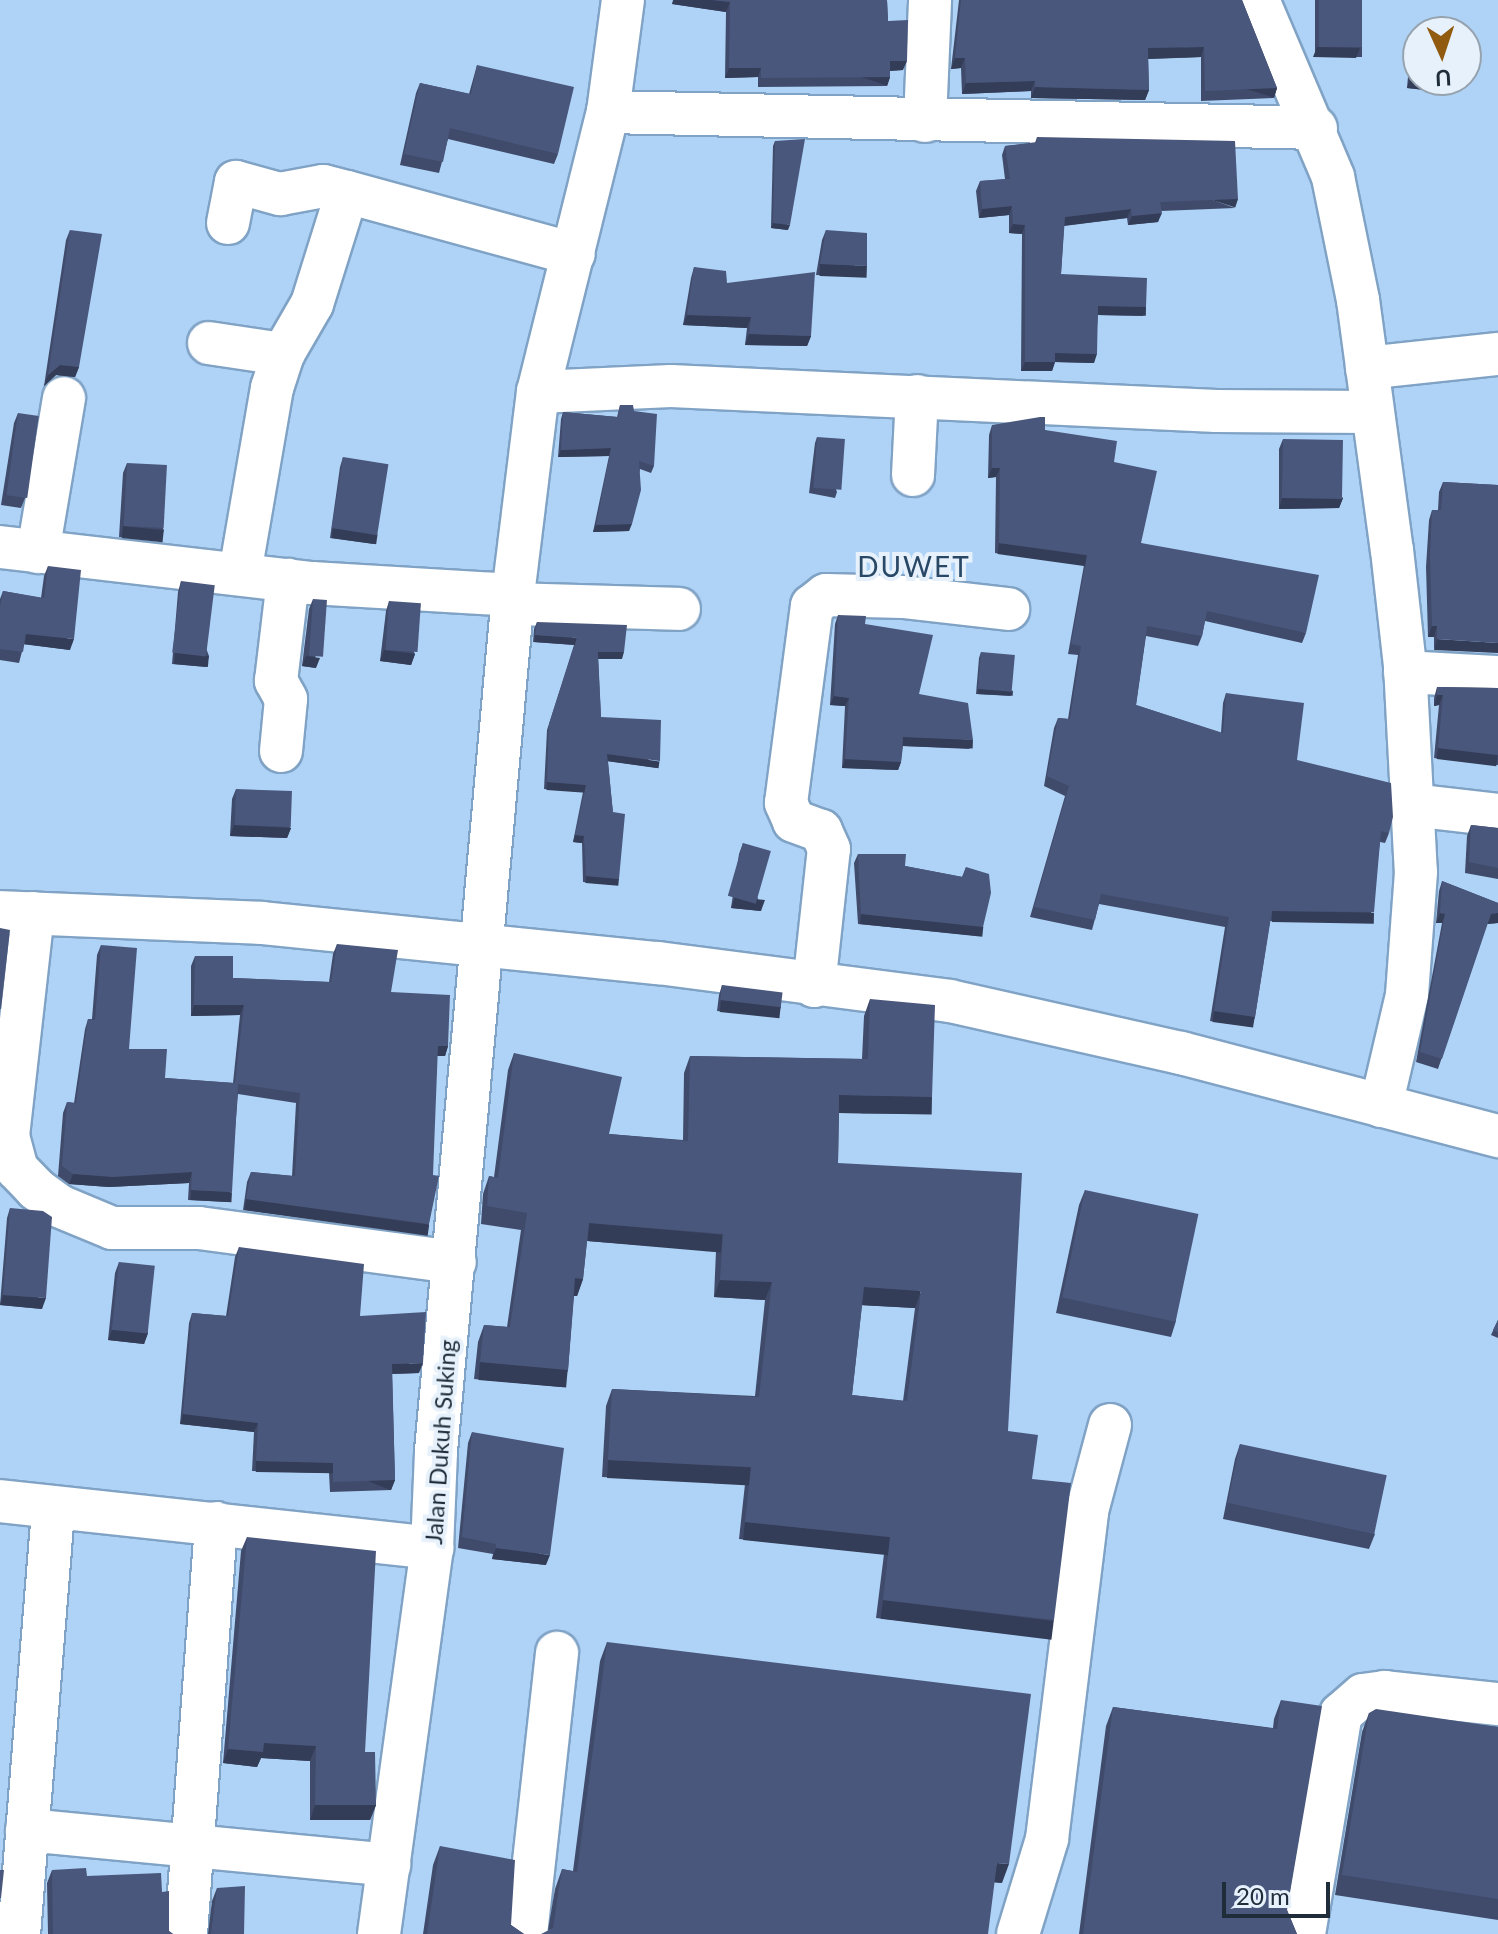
<!DOCTYPE html>
<style>
body{margin:0}
#map{position:relative;width:1498px;height:1934px;overflow:hidden;background:#afd3f7;font-family:Lato,sans-serif}
div>[style]{position:absolute}
.roads{filter:drop-shadow(2px 0 #80a3c5) drop-shadow(-2px 0 #80a3c5) drop-shadow(0 2px #80a3c5) drop-shadow(0 -2px #80a3c5)}
.minor>*{height:42px;margin:-21px;padding:0 21px;transform-origin:21px;border-radius:21px;background:#fff}
.wall>*{inset:0;background:#404b6b;transform-origin:0 0}
.shaded-wall>*{inset:0;background:#343d57;transform-origin:0 0}
.building>*{inset:0;background:#4a577c;transform-origin:0 0}
span{translate:-50% -50%;white-space:nowrap;text-align:center;line-height:1.15;-webkit-text-stroke:8px #e6f1fc;paint-order:stroke}
.street-label{font-size:24px;color:#1f2d3a}
.quarter-label{font-size:28px;color:#294866;letter-spacing:2px}
.north{position:absolute;left:1402px;top:16px;width:80px;height:80px;box-sizing:border-box;background:#e6f1fc;border:2px solid #96a3ae;border-radius:50%;rotate:177deg;font-size:22px;font-weight:700;line-height:32px;text-align:center;color:#1f2d3a}
.north::after{content:'';display:block;margin:auto;width:28px;height:36px;background:#905b0f;clip-path:polygon(50% 0,100% 100%,50% 72%,0 100%)}
.scale{position:absolute;left:1222px;top:1882px;width:108px;height:36px;box-sizing:border-box;border:4px solid #1f2d3a;border-top:0;padding-left:10px;font-size:24px;line-height:28px;white-space:nowrap;color:#1f2d3a;-webkit-text-stroke:6px #e6f1fc;paint-order:stroke}
</style>
<div id="map">
<div class="roads">
<div class="minor">
<i style="left:1258px;top:0;width:192px;rotate:67deg"></i>
<i style="left:1333px;top:177px;width:126px;rotate:78.5deg"></i>
<i style="left:1358px;top:300px;width:252px;rotate:82.3deg"></i>
<i style="left:1392px;top:550px;width:116px;rotate:83.6deg"></i>
<i style="left:1405px;top:665px;width:207px;rotate:87deg"></i>
<i style="left:1416px;top:872px;width:123px;rotate:94.2deg"></i>
<i style="left:1407px;top:995px;width:114px;rotate:103.2deg"></i>
<i style="left:608px;top:112px;width:708px;rotate:1.29deg"></i>
<i style="left:925px;top:121px;width:121px;rotate:-87.6deg"></i>
<i style="left:228px;top:223px;width:42px;rotate:-79deg"></i>
<i style="left:236px;top:182px;width:46px;rotate:15.3deg"></i>
<i style="left:280px;top:194px;width:44px;rotate:-10.5deg"></i>
<i style="left:323px;top:186px;width:25px;rotate:14deg"></i>
<i style="left:209px;top:343px;width:75px;rotate:8.5deg"></i>
<i style="left:1367px;top:368px;width:132px;rotate:-6.1deg"></i>
<i style="left:538px;top:392px;width:133px;rotate:-2.6deg"></i>
<i style="left:671px;top:386px;width:546px;rotate:2.63deg"></i>
<i style="left:1216px;top:411px;width:156px;rotate:0.4deg"></i>
<i style="left:913px;top:475px;width:79px;rotate:-87.1deg"></i>
<i style="left:0;top:547px;width:314px;rotate:6.6deg"></i>
<i style="left:312px;top:583px;width:201px;rotate:3.4deg"></i>
<i style="left:38px;top:552px;width:156px;rotate:-80.4deg"></i>
<i style="left:240px;top:573px;width:188px;rotate:-80.2deg"></i>
<i style="left:272px;top:388px;width:36px;rotate:-72deg"></i>
<i style="left:283px;top:354px;width:58px;rotate:-59.9deg"></i>
<i style="left:312px;top:304px;width:117px;rotate:-72.6deg"></i>
<i style="left:347px;top:192px;width:235px;rotate:15.3deg"></i>
<i style="left:514px;top:604px;width:165px;rotate:1.7deg"></i>
<i style="left:1405px;top:672px;width:93px;rotate:3.1deg"></i>
<i style="left:281px;top:751px;width:52px;rotate:-84.5deg"></i>
<i style="left:286px;top:699px;width:21px;rotate:-119deg"></i>
<i style="left:276px;top:681px;width:102px;rotate:-83.2deg"></i>
<i style="left:1412px;top:805px;width:87px;rotate:6.6deg"></i>
<i style="left:0;top:912px;width:262px;rotate:2.4deg"></i>
<i style="left:262px;top:923px;width:398px;rotate:5.8deg"></i>
<i style="left:658px;top:963px;width:294px;rotate:7.4deg"></i>
<i style="left:950px;top:1001px;width:237px;rotate:12.7deg"></i>
<i style="left:1181px;top:1053px;width:328px;rotate:14.7deg"></i>
<i style="left:33px;top:913px;width:224px;rotate:96.4deg"></i>
<i style="left:8px;top:1136px;width:34px;rotate:75deg"></i>
<i style="left:17px;top:1169px;width:28px;rotate:46deg"></i>
<i style="left:36px;top:1189px;width:29px;rotate:36deg"></i>
<i style="left:59px;top:1206px;width:57px;rotate:22.5deg"></i>
<i style="left:112px;top:1228px;width:87px"></i>
<i style="left:199px;top:1228px;width:258px;rotate:7.6deg"></i>
<i style="left:814px;top:986px;width:138px;rotate:-83.8deg"></i>
<i style="left:829px;top:849px;width:20px;rotate:-114deg"></i>
<i style="left:821px;top:831px;width:29px;rotate:-160deg"></i>
<i style="left:794px;top:821px;width:20px;rotate:-114deg"></i>
<i style="left:786px;top:803px;width:199px;rotate:-82.5deg"></i>
<i style="left:812px;top:606px;width:18px;rotate:-38deg"></i>
<i style="left:826px;top:595px;width:77px;rotate:1.5deg"></i>
<i style="left:903px;top:597px;width:106px;rotate:6.5deg"></i>
<i style="left:0;top:1501px;width:435px;rotate:6.2deg"></i>
<i style="left:27px;top:1830px;width:364px;rotate:5.5deg"></i>
<i style="left:19px;top:1934px;width:428px;rotate:-85.4deg"></i>
<i style="left:186px;top:1934px;width:412px;rotate:-85.8deg"></i>
<i style="left:379px;top:1934px;width:390px;rotate:-82.2deg"></i>
<i style="left:432px;top:1548px;width:97px;rotate:-87.6deg"></i>
<i style="left:436px;top:1451px;width:859px;rotate:-84.86deg"></i>
<i style="left:513px;top:595px;width:205px;rotate:-83deg"></i>
<i style="left:538px;top:392px;width:289px;rotate:-76deg"></i>
<i style="left:608px;top:112px;width:113px;rotate:-82.4deg"></i>
<i style="left:526px;top:1934px;width:283px;rotate:-83.7deg"></i>
<i style="left:1018px;top:1934px;width:99px;rotate:-73deg"></i>
<i style="left:1047px;top:1839px;width:330px;rotate:-83deg"></i>
<i style="left:1087px;top:1511px;width:89px;rotate:-75deg"></i>
<i style="left:1304px;top:1934px;width:223px;rotate:-80.5deg"></i>
<i style="left:1341px;top:1714px;width:29px;rotate:-41deg"></i>
<i style="left:1363px;top:1695px;width:22px;rotate:-8deg"></i>
<i style="left:1385px;top:1692px;width:114px;rotate:6.1deg"></i>
</div>
</div>
<div class="wall">
<i style="clip-path:polygon(673px 0,887px 0,888px 21px,903px 70px,890px 71px,890px 77px,887px 86px,758px 87px,758px 77px,725px 78px,726px 12px,672px 4px)"></i>
<i style="clip-path:polygon(959px 0,1242px 0,1277px 88px,1274px 98px,1201px 101px,1201px 57px,1148px 59px,1149px 90px,1145px 100px,1031px 98px,1031px 91px,962px 94px,961px 68px,951px 69px)"></i>
<i style="left:1315px;top:0;width:47px;height:57px"></i>
<i style="clip-path:polygon(1415px 32px,1456px 82px,1452px 93px,1407px 88px,1411px 42px)"></i>
<i style="clip-path:polygon(477px 65px,558px 154px,554px 164px,448px 139px,439px 173px,400px 165px,416px 93px,420px 83px,469px 94px)"></i>
<i style="clip-path:polygon(1037px 137px,1235px 208px,1161px 211px,1158px 222px,1128px 225px,1127px 218px,1064px 226px,1061px 274px,1146px 307px,1143px 316px,1098px 315px,1094px 363px,1055px 362px,1052px 371px,1021px 371px,1022px 234px,1009px 233px,1009px 215px,979px 218px,976px 191px,980px 181px,1005px 179px,1002px 155px,1005px 146px,1035px 143px)"></i>
<i style="clip-path:polygon(775px 141px,788px 230px,771px 228px,773px 146px)"></i>
<i style="clip-path:polygon(70px 230px,79px 367px,75px 377px,56px 375px,44px 386px,66px 240px)"></i>
<i style="clip-path:polygon(826px 230px,863px 277px,816px 275px,822px 240px)"></i>
<i style="clip-path:polygon(694px 267px,727px 283px,811px 336px,807px 346px,745px 345px,747px 328px,683px 325px,691px 278px)"></i>
<i style="clip-path:polygon(620px 405px,634px 411px,654px 466px,651px 473px,640px 469px,629px 531px,593px 532px,609px 456px,558px 457px,561px 419px,563px 412px,617px 417px)"></i>
<i style="clip-path:polygon(18px 413px,25px 498px,21px 508px,1px 505px,14px 423px)"></i>
<i style="clip-path:polygon(992px 425px,1045px 430px,1114px 462px,1141px 543px,1306px 633px,1302px 643px,1205px 621px,1202px 636px,1198px 646px,1146px 636px,1136px 705px,1221px 733px,1223px 703px,1226px 693px,1297px 760px,1389px 833px,1385px 843px,1380px 842px,1370px 922px,1270px 921px,1255px 1017px,1252px 1027px,1210px 1021px,1225px 927px,1099px 904px,1092px 930px,1030px 917px,1065px 796px,1044px 786px,1054px 728px,1058px 718px,1068px 719px,1078px 655px,1068px 654px,1084px 565px,995px 553px,996px 477px,988px 478px,989px 435px)"></i>
<i style="clip-path:polygon(817px 437px,837px 492px,835px 498px,809px 493px,815px 443px)"></i>
<i style="clip-path:polygon(1283px 439px,1343px 498px,1339px 508px,1279px 509px,1279px 449px)"></i>
<i style="clip-path:polygon(343px 457px,374px 544px,330px 538px,340px 467px)"></i>
<i style="clip-path:polygon(127px 463px,164px 530px,160px 541px,119px 537px,123px 473px)"></i>
<i style="clip-path:polygon(1443px 482px,1498px 485px,1434px 650px,1434px 637px,1428px 637px,1426px 567px,1429px 520px,1432px 510px,1438px 510px,1439px 492px)"></i>
<i style="clip-path:polygon(48px 566px,70px 650px,24px 644px,19px 663px,0 660px,0 599px,3px 591px,41px 598px,44px 576px)"></i>
<i style="clip-path:polygon(181px 581px,209px 656px,206px 667px,172px 664px,178px 592px)"></i>
<i style="clip-path:polygon(313px 599px,316px 668px,302px 666px,309px 609px)"></i>
<i style="clip-path:polygon(389px 601px,415px 654px,411px 665px,380px 661px,386px 611px)"></i>
<i style="clip-path:polygon(838px 615px,865px 624px,919px 694px,970px 749px,903px 746px,901px 762px,898px 770px,842px 768px,845px 706px,830px 705px,835px 624px)"></i>
<i style="clip-path:polygon(537px 622px,622px 659px,598px 659px,601px 717px,658px 768px,608px 761px,619px 879px,616px 885px,583px 882px,582px 843px,573px 842px,583px 792px,544px 789px,547px 730px,574px 645px,533px 642px,534px 629px)"></i>
<i style="clip-path:polygon(981px 652px,1011px 696px,976px 694px,979px 658px)"></i>
<i style="clip-path:polygon(1437px 687px,1498px 688px,1498px 765px,1434px 758px,1439px 705px,1434px 706px,1434px 698px)"></i>
<i style="clip-path:polygon(236px 789px,291px 828px,287px 838px,230px 836px,232px 799px)"></i>
<i style="clip-path:polygon(1471px 825px,1498px 828px,1498px 879px,1465px 873px,1467px 836px)"></i>
<i style="clip-path:polygon(743px 843px,761px 911px,731px 908px,739px 854px)"></i>
<i style="clip-path:polygon(858px 854px,905px 866px,962px 877px,966px 867px,983px 927px,979px 936px,858px 924px,854px 863px)"></i>
<i style="clip-path:polygon(1442px 881px,1498px 903px,1498px 923px,1487px 924px,1438px 1069px,1416px 1062px,1442px 923px,1436px 923px,1439px 891px)"></i>
<i style="clip-path:polygon(337px 944px,391px 992px,448px 1046px,445px 1056px,437px 1056px,429px 1224px,425px 1234px,243px 1210px,247px 1182px,251px 1172px,292px 1176px,296px 1103px,238px 1094px,229px 1202px,188px 1200px,189px 1183px,109px 1187px,69px 1184px,58px 1176px,63px 1113px,67px 1102px,74px 1103px,85px 1029px,88px 1019px,92px 1019px,97px 955px,101px 945px,129px 1049px,165px 1078px,233px 1083px,240px 1015px,191px 1016px,191px 966px,195px 956px,233px 978px,329px 982px,333px 954px)"></i>
<i style="clip-path:polygon(722px 985px,781px 1006px,778px 1017px,717px 1011px,719px 995px)"></i>
<i style="clip-path:polygon(evenodd,870px 999px,932px 1097px,926px 1114px,839px 1113px,838px 1163px,1008px 1431px,1032px 1479px,1054px 1620px,1047px 1637px,876px 1618px,884px 1554px,739px 1539px,745px 1484px,602px 1477px,606px 1406px,612px 1389px,755px 1396px,765px 1300px,714px 1297px,716px 1251px,587px 1241px,583px 1279px,577px 1296px,574px 1296px,568px 1370px,562px 1387px,474px 1379px,478px 1342px,484px 1325px,507px 1327px,521px 1230px,481px 1224px,483px 1194px,489px 1176px,494px 1177px,508px 1070px,514px 1053px,609px 1134px,683px 1140px,684px 1073px,690px 1056px,862px 1059px,864px 1016px,870px 999px,862px 1305px,915px 1308px,903px 1401px,852px 1395px,862px 1305px)"></i>
<i style="clip-path:polygon(1085px 1190px,1176px 1321px,1171px 1337px,1056px 1313px,1079px 1205px)"></i>
<i style="clip-path:polygon(10px 1208px,42px 1309px,0 1305px,7px 1218px)"></i>
<i style="clip-path:polygon(239px 1247px,360px 1316px,419px 1373px,392px 1374px,395px 1480px,391px 1490px,330px 1492px,329px 1473px,252px 1471px,254px 1432px,180px 1424px,189px 1323px,192px 1313px,226px 1316px,235px 1257px)"></i>
<i style="clip-path:polygon(119px 1262px,148px 1333px,144px 1344px,108px 1340px,115px 1273px)"></i>
<i style="clip-path:polygon(1498px 1320px,1498px 1338px,1491px 1335px)"></i>
<i style="clip-path:polygon(472px 1432px,546px 1565px,492px 1559px,493px 1554px,458px 1548px,468px 1443px)"></i>
<i style="clip-path:polygon(1240px 1444px,1375px 1534px,1369px 1549px,1223px 1519px,1235px 1459px)"></i>
<i style="clip-path:polygon(247px 1537px,365px 1752px,376px 1805px,370px 1820px,310px 1820px,310px 1761px,261px 1758px,257px 1767px,223px 1763px,241px 1551px)"></i>
<i style="clip-path:polygon(607px 1642px,1002px 1883px,994px 1882px,548px 1930px,555px 1889px,562px 1869px,573px 1871px,600px 1661px)"></i>
<i style="clip-path:polygon(1281px 1700px,1287px 1910px,1297px 1934px,1079px 1934px,1106px 1726px,1113px 1707px,1273px 1728px,1274px 1719px)"></i>
<i style="clip-path:polygon(1369px 1713px,1498px 1727px,1498px 1920px,1335px 1895px,1362px 1732px)"></i>
<i style="clip-path:polygon(440px 1846px,511px 1925px,524px 1934px,423px 1934px,433px 1865px)"></i>
<i style="clip-path:polygon(52px 1870px,87px 1876px,162px 1892px,169px 1931px,173px 1934px,48px 1934px,47px 1883px)"></i>
<i style="clip-path:polygon(217px 1888px,244px 1934px,208px 1934px,212px 1901px)"></i>
</div>
<div class="shaded-wall">
<i style="clip-path:polygon(674px 0,712px 0,730px 2px,726px 12px,672px 4px)"></i>
<i style="clip-path:polygon(1204px 47px,1201px 57px,1144px 59px,1148px 48px)"></i>
<i style="clip-path:polygon(1317px 47px,1360px 48px,1356px 58px,1313px 57px)"></i>
<i style="clip-path:polygon(955px 58px,965px 58px,961px 68px,951px 69px)"></i>
<i style="clip-path:polygon(890px 61px,907px 61px,903px 70px,886px 71px)"></i>
<i style="clip-path:polygon(729px 68px,761px 68px,758px 77px,725px 78px)"></i>
<i style="left:890px;top:77px;width:9px;height:129px;rotate:108deg"></i>
<i style="clip-path:polygon(1410px 78px,1418px 79px,1418px 80px,1456px 82px,1452px 93px,1407px 88px)"></i>
<i style="clip-path:polygon(1035px 81px,1031px 91px,962px 94px,966px 83px)"></i>
<i style="clip-path:polygon(1035px 87px,1149px 90px,1145px 100px,1031px 98px)"></i>
<i style="left:1277px;top:88px;width:10px;height:72px;rotate:107deg"></i>
<i style="left:1238px;top:199px;width:9px;height:78px;rotate:108deg"></i>
<i style="clip-path:polygon(1012px 206px,1009px 215px,979px 218px,982px 209px)"></i>
<i style="clip-path:polygon(1131px 209px,1127px 218px,1061px 226px,1065px 217px)"></i>
<i style="clip-path:polygon(1162px 213px,1158px 222px,1128px 225px,1132px 216px)"></i>
<i style="clip-path:polygon(773px 223px,790px 225px,788px 230px,771px 228px)"></i>
<i style="clip-path:polygon(1013px 224px,1025px 225px,1022px 234px,1009px 233px)"></i>
<i style="left:820px;top:264px;width:47px;height:12px;rotate:2deg"></i>
<i style="left:1098px;top:306px;width:48px;height:9px;rotate:1deg"></i>
<i style="clip-path:polygon(687px 315px,751px 317px,747px 328px,683px 325px)"></i>
<i style="clip-path:polygon(749px 334px,811px 336px,807px 346px,745px 345px)"></i>
<i style="clip-path:polygon(1055px 353px,1097px 354px,1094px 363px,1055px 362px,1052px 371px,1021px 371px,1025px 362px)"></i>
<i style="clip-path:polygon(60px 365px,79px 367px,75px 377px,56px 375px,44px 386px,48px 375px)"></i>
<i style="clip-path:polygon(611px 448px,609px 456px,558px 457px,561px 450px)"></i>
<i style="clip-path:polygon(992px 468px,1000px 468px,996px 477px,988px 478px)"></i>
<i style="clip-path:polygon(1282px 498px,1343px 498px,1339px 508px,1279px 509px)"></i>
<i style="clip-path:polygon(632px 524px,629px 531px,593px 532px,596px 525px)"></i>
<i style="left:123px;top:526px;width:41px;height:12px;rotate:6deg"></i>
<i style="left:333px;top:528px;width:45px;height:10px;rotate:8deg"></i>
<i style="left:999px;top:543px;width:89px;height:11px;rotate:8deg"></i>
<i style="clip-path:polygon(1432px 626px,1437px 626px,1434px 637px,1428px 637px)"></i>
<i style="clip-path:polygon(26px 634px,74px 639px,70px 650px,22px 644px)"></i>
<i style="left:535px;top:635px;width:42px;height:7px;rotate:4deg"></i>
<i style="clip-path:polygon(1437px 639px,1498px 643px,1498px 653px,1434px 650px)"></i>
<i style="clip-path:polygon(384px 650px,415px 654px,411px 665px,380px 661px)"></i>
<i style="clip-path:polygon(598px 652px,624px 652px,622px 659px,596px 659px)"></i>
<i style="left:175px;top:653px;width:34px;height:11px;rotate:5deg"></i>
<i style="clip-path:polygon(306px 656px,320px 658px,316px 668px,302px 666px)"></i>
<i style="left:978px;top:689px;width:35px;height:5px;rotate:3deg"></i>
<i style="clip-path:polygon(1437px 695px,1443px 695px,1439px 705px,1434px 706px)"></i>
<i style="clip-path:polygon(834px 696px,849px 698px,845px 706px,830px 705px)"></i>
<i style="left:903px;top:737px;width:70px;height:9px;rotate:2deg"></i>
<i style="left:1438px;top:748px;width:60px;height:11px;rotate:7deg"></i>
<i style="left:607px;top:754px;width:53px;height:7px;rotate:8deg"></i>
<i style="clip-path:polygon(845px 759px,901px 762px,898px 770px,842px 768px)"></i>
<i style="left:547px;top:782px;width:39px;height:8px;rotate:4deg"></i>
<i style="clip-path:polygon(234px 825px,291px 828px,287px 838px,230px 836px)"></i>
<i style="clip-path:polygon(575px 835px,584px 836px,582px 843px,573px 842px)"></i>
<i style="left:586px;top:876px;width:33px;height:7px;rotate:5deg"></i>
<i style="clip-path:polygon(735px 897px,765px 900px,761px 911px,731px 908px)"></i>
<i style="left:1272px;top:911px;width:102px;height:11px;rotate:1deg"></i>
<i style="clip-path:polygon(1440px 913px,1445px 914px,1442px 923px,1436px 923px)"></i>
<i style="clip-path:polygon(1498px 913px,1498px 923px,1487px 924px,1491px 914px)"></i>
<i style="left:861px;top:914px;width:123px;height:10px;rotate:6deg"></i>
<i style="left:721px;top:1000px;width:60px;height:12px;rotate:6deg"></i>
<i style="clip-path:polygon(194px 1005px,244px 1005px,240px 1015px,191px 1016px)"></i>
<i style="left:1214px;top:1011px;width:41px;height:11px;rotate:8deg"></i>
<i style="clip-path:polygon(438px 1046px,448px 1046px,445px 1056px,434px 1056px)"></i>
<i style="left:839px;top:1095px;width:93px;height:18px;rotate:1deg"></i>
<i style="clip-path:polygon(192px 1172px,189px 1183px,109px 1187px,69px 1184px,73px 1174px)"></i>
<i style="left:191px;top:1190px;width:41px;height:10px;rotate:3deg"></i>
<i style="left:246px;top:1199px;width:185px;height:11px;rotate:8deg"></i>
<i style="left:589px;top:1223px;width:134px;height:18px;rotate:5deg"></i>
<i style="clip-path:polygon(575px 1278px,583px 1279px,577px 1296px,569px 1295px)"></i>
<i style="clip-path:polygon(720px 1280px,772px 1282px,765px 1300px,714px 1297px)"></i>
<i style="clip-path:polygon(864px 1287px,921px 1291px,915px 1308px,858px 1305px)"></i>
<i style="clip-path:polygon(3px 1295px,46px 1298px,42px 1309px,0 1305px)"></i>
<i style="clip-path:polygon(112px 1330px,148px 1333px,144px 1344px,108px 1340px)"></i>
<i style="left:480px;top:1362px;width:88px;height:18px;rotate:5deg"></i>
<i style="clip-path:polygon(423px 1363px,419px 1373px,389px 1374px,392px 1364px)"></i>
<i style="clip-path:polygon(183px 1414px,258px 1423px,254px 1432px,180px 1424px)"></i>
<i style="left:608px;top:1460px;width:143px;height:18px;rotate:3deg"></i>
<i style="left:256px;top:1461px;width:77px;height:11px;rotate:1deg"></i>
<i style="left:395px;top:1480px;width:11px;height:62px;rotate:112deg"></i>
<i style="left:745px;top:1522px;width:146px;height:18px;rotate:6deg"></i>
<i style="clip-path:polygon(496px 1548px,550px 1555px,546px 1565px,492px 1559px)"></i>
<i style="left:883px;top:1600px;width:172px;height:19px;rotate:7deg"></i>
<i style="clip-path:polygon(264px 1743px,316px 1746px,310px 1761px,261px 1758px,257px 1767px,223px 1763px,228px 1749px)"></i>
<i style="clip-path:polygon(315px 1805px,376px 1805px,370px 1820px,310px 1820px)"></i>
<i style="clip-path:polygon(997px 1863px,1009px 1864px,1002px 1883px,990px 1882px)"></i>
</div>
<div class="building">
<i style="clip-path:polygon(712px 0,887px 0,888px 21px,908px 20px,907px 61px,890px 61px,890px 77px,761px 78px,761px 68px,729px 68px,730px 2px)"></i>
<i style="clip-path:polygon(961px 0,1242px 0,1277px 88px,1205px 91px,1204px 47px,1148px 48px,1149px 90px,1035px 87px,1035px 81px,966px 83px,965px 58px,955px 58px)"></i>
<i style="left:1319px;top:0;width:43px;height:47px"></i>
<i style="clip-path:polygon(1415px 32px,1418px 32px,1418px 79px,1410px 78px)"></i>
<i style="clip-path:polygon(477px 65px,574px 87px,558px 154px,450px 128px,443px 162px,404px 154px,420px 83px,471px 94px)"></i>
<i style="clip-path:polygon(1432px 80px,1456px 80px,1456px 82px)"></i>
<i style="clip-path:polygon(1037px 137px,1235px 141px,1238px 199px,1160px 202px,1162px 213px,1132px 216px,1131px 209px,1065px 217px,1061px 274px,1147px 278px,1146px 307px,1098px 306px,1097px 354px,1055px 353px,1055px 362px,1025px 362px,1025px 225px,1013px 224px,1012px 206px,982px 209px,980px 181px,1010px 179px,1005px 146px,1037px 142px)"></i>
<i style="clip-path:polygon(805px 139px,790px 225px,773px 223px,775px 141px)"></i>
<i style="clip-path:polygon(70px 230px,102px 234px,79px 367px,60px 365px,48px 375px)"></i>
<i style="clip-path:polygon(826px 230px,867px 233px,867px 266px,820px 264px)"></i>
<i style="clip-path:polygon(694px 267px,726px 271px,727px 283px,815px 272px,811px 336px,749px 334px,751px 317px,687px 315px)"></i>
<i style="clip-path:polygon(620px 405px,633px 405px,634px 411px,657px 414px,654px 466px,639px 461px,641px 490px,632px 524px,596px 525px,611px 448px,561px 450px,563px 412px,618px 417px)"></i>
<i style="left:18px;top:413px;width:21px;height:83px;rotate:8deg"></i>
<i style="clip-path:polygon(1040px 417px,1045px 417px,1045px 430px,1117px 441px,1114px 462px,1157px 471px,1141px 543px,1319px 575px,1306px 633px,1207px 611px,1202px 636px,1147px 626px,1136px 705px,1223px 733px,1226px 693px,1304px 703px,1297px 760px,1391px 783px,1393px 817px,1389px 833px,1381px 831px,1374px 912px,1272px 911px,1255px 1017px,1214px 1011px,1229px 917px,1101px 894px,1095px 920px,1034px 907px,1069px 786px,1047px 776px,1058px 718px,1070px 719px,1081px 646px,1071px 644px,1087px 555px,999px 543px,1000px 468px,992px 468px,992px 425px)"></i>
<i style="left:817px;top:437px;width:28px;height:51px;rotate:4deg"></i>
<i style="left:1283px;top:439px;width:60px;height:59px;rotate:1deg"></i>
<i style="left:343px;top:457px;width:46px;height:72px;rotate:9deg"></i>
<i style="left:127px;top:463px;width:40px;height:63px;rotate:3deg"></i>
<i style="clip-path:polygon(1443px 482px,1498px 485px,1498px 643px,1437px 639px,1437px 626px,1432px 626px,1430px 557px,1432px 510px,1441px 510px)"></i>
<i style="clip-path:polygon(48px 566px,81px 570px,74px 639px,26px 634px,23px 652px,0 649px,0 607px,3px 591px,44px 598px)"></i>
<i style="left:181px;top:581px;width:34px;height:72px;rotate:7deg"></i>
<i style="left:313px;top:599px;width:14px;height:57px;rotate:4deg"></i>
<i style="left:389px;top:601px;width:32px;height:49px;rotate:4deg"></i>
<i style="clip-path:polygon(838px 615px,866px 616px,865px 624px,933px 635px,919px 694px,968px 703px,973px 740px,903px 737px,901px 762px,845px 759px,849px 698px,834px 696px)"></i>
<i style="clip-path:polygon(537px 622px,627px 625px,624px 652px,598px 652px,601px 717px,661px 720px,660px 761px,607px 754px,613px 812px,625px 814px,619px 879px,586px 876px,584px 836px,575px 835px,586px 785px,547px 782px,549px 724px,577px 638px,535px 635px)"></i>
<i style="left:981px;top:652px;width:34px;height:37px;rotate:5deg"></i>
<i style="clip-path:polygon(1437px 687px,1498px 688px,1498px 755px,1438px 748px,1443px 695px,1437px 695px)"></i>
<i style="left:236px;top:789px;width:56px;height:36px;rotate:2deg"></i>
<i style="clip-path:polygon(1471px 825px,1498px 828px,1498px 868px,1469px 862px)"></i>
<i style="left:743px;top:843px;width:29px;height:55px;rotate:16deg"></i>
<i style="clip-path:polygon(858px 854px,906px 854px,905px 866px,963px 877px,966px 867px,989px 874px,991px 893px,983px 927px,861px 914px)"></i>
<i style="clip-path:polygon(1442px 881px,1498px 903px,1498px 913px,1491px 914px,1442px 1059px,1420px 1052px,1445px 914px,1440px 913px)"></i>
<i style="clip-path:polygon(0 928px,10px 930px,1px 1009px,0 1009px)"></i>
<i style="clip-path:polygon(337px 944px,398px 950px,391px 992px,450px 995px,448px 1046px,438px 1046px,433px 1175px,439px 1176px,429px 1224px,246px 1199px,251px 1172px,295px 1176px,300px 1093px,238px 1084px,232px 1192px,191px 1190px,192px 1172px,113px 1177px,73px 1174px,62px 1166px,67px 1102px,76px 1103px,88px 1019px,95px 1020px,101px 945px,137px 948px,129px 1049px,167px 1049px,165px 1078px,235px 1083px,244px 1005px,194px 1005px,195px 956px,233px 956px,233px 978px,331px 982px)"></i>
<i style="left:722px;top:985px;width:61px;height:15px;rotate:7deg"></i>
<i style="clip-path:polygon(evenodd,870px 999px,935px 1005px,932px 1097px,839px 1095px,838px 1163px,1022px 1173px,1008px 1431px,1038px 1435px,1032px 1479px,1071px 1483px,1054px 1620px,883px 1600px,890px 1537px,745px 1522px,751px 1467px,608px 1460px,612px 1389px,759px 1397px,772px 1282px,720px 1280px,723px 1234px,589px 1223px,583px 1279px,575px 1278px,568px 1370px,480px 1362px,484px 1325px,510px 1327px,527px 1213px,487px 1206px,489px 1176px,498px 1178px,514px 1053px,622px 1077px,609px 1134px,688px 1141px,690px 1056px,868px 1059px,870px 999px,864px 1287px,921px 1291px,907px 1401px,852px 1395px,864px 1287px)"></i>
<i style="left:1085px;top:1190px;width:116px;height:110px;rotate:12deg"></i>
<i style="clip-path:polygon(10px 1208px,43px 1211px,52px 1217px,46px 1298px,3px 1295px)"></i>
<i style="clip-path:polygon(239px 1247px,364px 1264px,360px 1316px,426px 1312px,423px 1363px,392px 1364px,395px 1480px,333px 1482px,333px 1463px,256px 1461px,258px 1423px,183px 1414px,192px 1313px,228px 1316px)"></i>
<i style="left:119px;top:1262px;width:36px;height:68px;rotate:6deg"></i>
<i style="clip-path:polygon(1498px 1320px,1498px 1332px,1493px 1330px)"></i>
<i style="clip-path:polygon(472px 1432px,564px 1448px,550px 1555px,496px 1548px,496px 1544px,462px 1537px)"></i>
<i style="left:1240px;top:1444px;width:150px;height:60px;rotate:12deg"></i>
<i style="clip-path:polygon(247px 1537px,376px 1551px,365px 1752px,375px 1752px,376px 1805px,315px 1805px,316px 1746px,264px 1743px,263px 1752px,228px 1749px)"></i>
<i style="clip-path:polygon(607px 1642px,1031px 1694px,1009px 1864px,997px 1863px,988px 1934px,541px 1934px,553px 1928px,562px 1869px,577px 1872px)"></i>
<i style="clip-path:polygon(1281px 1700px,1322px 1706px,1287px 1910px,1297px 1934px,1083px 1934px,1113px 1707px,1277px 1729px)"></i>
<i style="clip-path:polygon(1376px 1709px,1498px 1727px,1498px 1899px,1342px 1875px,1369px 1713px)"></i>
<i style="clip-path:polygon(440px 1846px,515px 1860px,511px 1925px,524px 1934px,427px 1934px)"></i>
<i style="clip-path:polygon(86px 1868px,87px 1876px,161px 1873px,162px 1892px,169px 1891px,169px 1931px,173px 1934px,53px 1934px,52px 1870px)"></i>
<i style="clip-path:polygon(0 1870px,4px 1870px,1px 1898px,0 1898px)"></i>
<i style="clip-path:polygon(245px 1886px,244px 1934px,211px 1934px,217px 1888px)"></i>
</div>
<div class="street-label">
<span style="left:440px;top:1442px;rotate:-86deg">Jalan Dukuh Suking</span>
</div>
<div class="quarter-label">
<span style="left:914px;top:566px">DUWET</span>
</div>
<div class="north">U</div>
<div class="scale">20 m</div>
</div>
